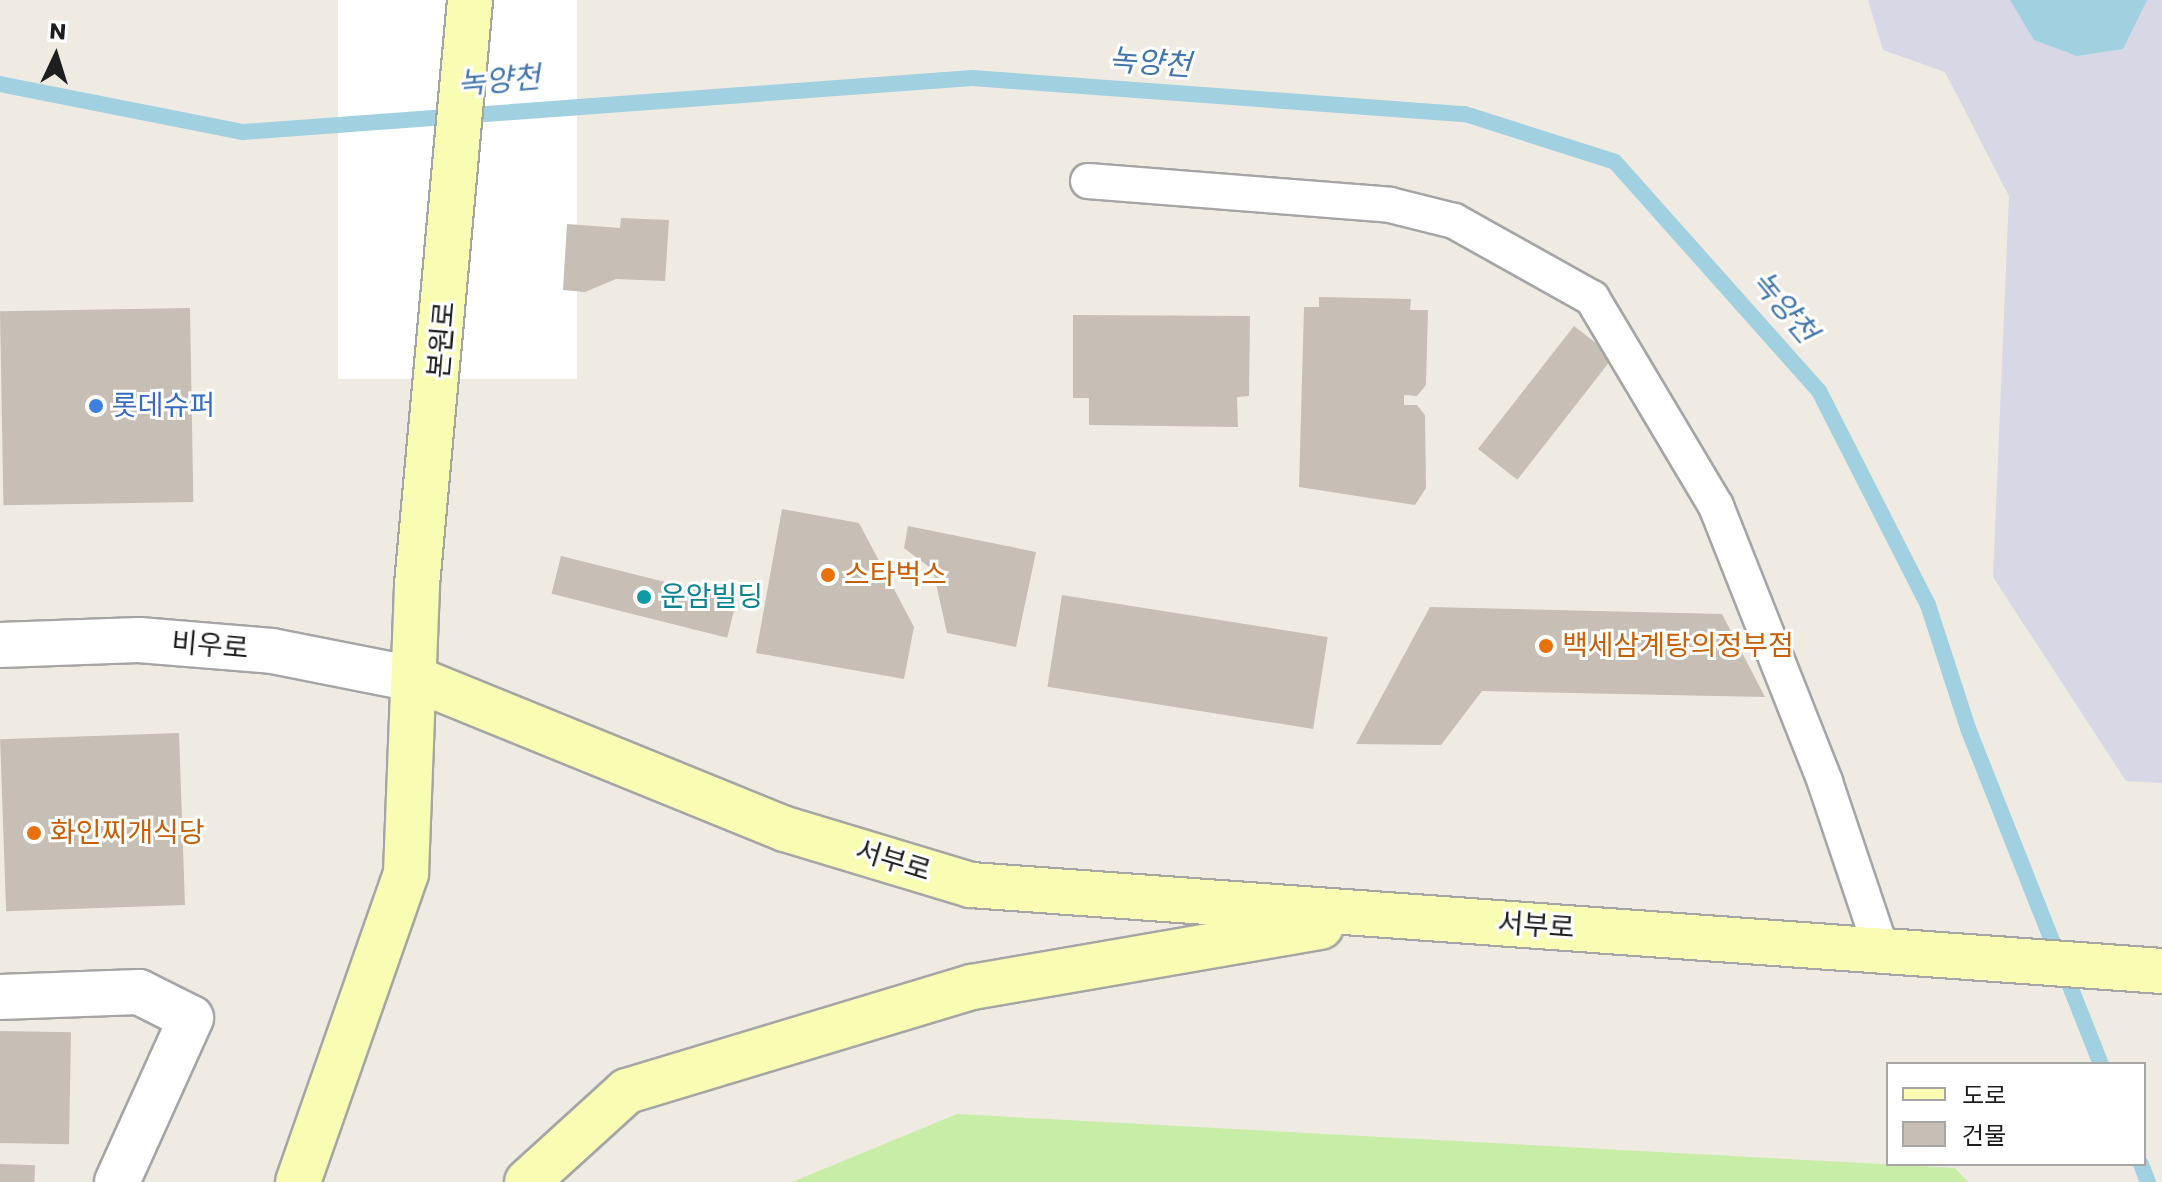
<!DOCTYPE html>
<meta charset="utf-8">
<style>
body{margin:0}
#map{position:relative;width:2162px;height:1182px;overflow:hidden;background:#efebe3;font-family:Poppins,"Noto Sans KR",sans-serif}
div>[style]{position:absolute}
.grass>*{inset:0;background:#c8eda6}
.plaza>*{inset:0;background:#d7d7e5}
.water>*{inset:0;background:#a1d1e0}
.pier>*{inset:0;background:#fff;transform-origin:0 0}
.stream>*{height:16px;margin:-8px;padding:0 8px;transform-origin:8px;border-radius:8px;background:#a1d1e0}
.building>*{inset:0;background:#c7beb6;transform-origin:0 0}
.roads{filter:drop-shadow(2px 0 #a5a5a5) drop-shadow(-2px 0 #a5a5a5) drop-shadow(0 2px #a5a5a5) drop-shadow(0 -2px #a5a5a5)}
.lane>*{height:34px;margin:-17px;padding:0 17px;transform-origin:17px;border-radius:17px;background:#fff}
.street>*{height:44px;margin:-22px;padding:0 22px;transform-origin:22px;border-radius:22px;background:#fff}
.secondary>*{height:44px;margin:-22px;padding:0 22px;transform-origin:22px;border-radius:22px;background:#f9fdb4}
.dots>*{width:22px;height:22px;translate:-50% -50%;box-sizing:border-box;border:4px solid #fff;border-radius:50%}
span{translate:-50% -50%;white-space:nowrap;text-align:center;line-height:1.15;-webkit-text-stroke:6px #fff;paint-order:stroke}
.street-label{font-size:28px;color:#1e1e1e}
.shop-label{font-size:28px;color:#366cbe}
.left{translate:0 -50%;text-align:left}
.food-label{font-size:28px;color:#c56008}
.culture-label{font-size:28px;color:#0d838f}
.water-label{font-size:30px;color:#4276aa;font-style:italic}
.legend{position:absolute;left:1886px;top:1062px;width:260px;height:104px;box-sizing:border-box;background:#fff;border:2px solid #a5a5a5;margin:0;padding:10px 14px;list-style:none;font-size:24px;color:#1e1e1e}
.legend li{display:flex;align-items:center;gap:16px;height:40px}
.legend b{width:40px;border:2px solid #a5a5a5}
.north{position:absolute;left:16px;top:16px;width:80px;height:80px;-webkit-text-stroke:6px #fff;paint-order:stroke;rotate:4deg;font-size:22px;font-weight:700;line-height:32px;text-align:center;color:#1e1e1e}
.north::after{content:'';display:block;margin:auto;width:28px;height:36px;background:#1e1e1e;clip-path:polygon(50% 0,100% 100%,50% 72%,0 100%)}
</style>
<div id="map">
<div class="grass">
<i style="clip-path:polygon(957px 1114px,1955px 1168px,1968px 1182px,792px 1182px)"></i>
</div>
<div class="plaza">
<i style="clip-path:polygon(1868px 0,2162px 0,2162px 783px,2126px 781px,1993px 577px,2009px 196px,1945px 72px,1883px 50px)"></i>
</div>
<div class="water">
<i style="clip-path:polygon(2010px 0,2147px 0,2123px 49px,2077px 56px,2034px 40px)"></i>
</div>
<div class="pier">
<i style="left:338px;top:0;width:239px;height:379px"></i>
</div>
<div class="stream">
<i style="left:0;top:84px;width:248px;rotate:11.2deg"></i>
<i style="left:243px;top:132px;width:731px;rotate:-4.24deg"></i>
<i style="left:972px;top:78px;width:494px;rotate:4.2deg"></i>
<i style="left:1465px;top:114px;width:157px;rotate:17.7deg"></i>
<i style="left:1615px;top:162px;width:307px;rotate:48.3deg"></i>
<i style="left:1819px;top:391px;width:240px;rotate:63deg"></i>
<i style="left:1928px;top:605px;width:133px;rotate:72deg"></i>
<i style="left:1969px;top:731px;width:358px;rotate:68.4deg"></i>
<i style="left:2141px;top:1164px;width:19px;rotate:69deg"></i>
</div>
<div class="building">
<i style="clip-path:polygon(621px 218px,669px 220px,665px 281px,616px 279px,585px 292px,563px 290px,567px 224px,620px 228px)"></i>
<i style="clip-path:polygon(1319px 297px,1411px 299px,1410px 310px,1428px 310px,1426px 385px,1417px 396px,1404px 395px,1404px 405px,1417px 405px,1425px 415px,1426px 488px,1415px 505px,1299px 487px,1304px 307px,1319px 307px)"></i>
<i style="left:190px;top:308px;width:194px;height:190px;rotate:89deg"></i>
<i style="clip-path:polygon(1073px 315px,1250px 316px,1249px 396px,1237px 397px,1238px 427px,1089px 425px,1089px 398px,1073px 398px)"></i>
<i style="left:1574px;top:326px;width:50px;height:156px;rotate:38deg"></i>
<i style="clip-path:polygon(782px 509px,859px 523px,914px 627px,904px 679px,756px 653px)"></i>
<i style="clip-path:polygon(908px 526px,1036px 552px,1016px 647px,947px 633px,933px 570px,904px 548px)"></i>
<i style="left:561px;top:556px;width:181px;height:39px;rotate:14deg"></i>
<i style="left:1062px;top:595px;width:269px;height:93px;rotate:9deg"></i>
<i style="clip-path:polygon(1430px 607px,1722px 614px,1765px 697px,1482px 691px,1441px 745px,1356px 744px)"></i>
<i style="left:179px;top:733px;width:172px;height:179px;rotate:88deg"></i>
<i style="left:0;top:1031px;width:71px;height:112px;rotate:1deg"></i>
<i style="left:0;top:1164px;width:35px;height:18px;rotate:2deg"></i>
</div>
<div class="roads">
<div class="lane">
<i style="left:1088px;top:181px;width:303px;rotate:4.5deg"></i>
<i style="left:1390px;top:205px;width:66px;rotate:14deg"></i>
<i style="left:1454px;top:221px;width:158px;rotate:29.2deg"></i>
<i style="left:1592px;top:298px;width:242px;rotate:59.2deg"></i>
<i style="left:1716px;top:506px;width:297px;rotate:68.4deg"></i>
<i style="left:1825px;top:782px;width:178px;rotate:71.4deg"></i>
</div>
<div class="street">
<i style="left:0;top:645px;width:139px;rotate:-2.1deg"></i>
<i style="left:139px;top:640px;width:133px;rotate:4.7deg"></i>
<i style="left:272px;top:651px;width:149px;rotate:11.2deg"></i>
<i style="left:0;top:997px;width:139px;rotate:-2.1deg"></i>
<i style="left:139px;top:992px;width:58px;rotate:26.6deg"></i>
<i style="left:191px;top:1018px;width:180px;rotate:114.3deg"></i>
</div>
<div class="secondary">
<i style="left:418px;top:680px;width:396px;rotate:22.1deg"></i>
<i style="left:785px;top:829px;width:194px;rotate:16.8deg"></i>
<i style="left:971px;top:885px;width:1194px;rotate:4.13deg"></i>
<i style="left:298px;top:1182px;width:327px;rotate:-70.7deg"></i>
<i style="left:406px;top:873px;width:288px;rotate:-87.8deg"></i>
<i style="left:417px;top:585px;width:587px;rotate:-84.82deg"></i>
<i style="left:527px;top:1182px;width:135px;rotate:-42.3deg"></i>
<i style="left:627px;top:1091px;width:360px;rotate:-16.8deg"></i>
<i style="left:972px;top:987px;width:354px;rotate:-9.8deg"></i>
</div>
</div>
<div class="dots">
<i style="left:96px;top:406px;background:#3f7fe0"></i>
<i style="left:828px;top:575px;background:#e8710a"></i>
<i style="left:644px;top:597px;background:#0f9aa8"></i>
<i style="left:1546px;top:646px;background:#e8710a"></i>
<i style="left:34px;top:833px;background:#e8710a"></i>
</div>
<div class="street-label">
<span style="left:442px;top:340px;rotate:-85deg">본원로</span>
<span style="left:210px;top:646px;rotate:5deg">비우로</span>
<span style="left:893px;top:861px;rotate:17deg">서부로</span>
<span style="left:1536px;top:926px;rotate:4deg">서부로</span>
</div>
<div class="shop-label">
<span class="left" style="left:112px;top:406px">롯데슈퍼</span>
</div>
<div class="food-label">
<span class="left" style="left:844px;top:575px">스타벅스</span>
<span class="left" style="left:1562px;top:646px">백세삼계탕의정부점</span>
<span class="left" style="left:50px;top:833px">화인찌개식당</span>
</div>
<div class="culture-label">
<span class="left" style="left:660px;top:597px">운암빌딩</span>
</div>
<div class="water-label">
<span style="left:1150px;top:63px;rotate:4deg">녹양천</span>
<span style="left:499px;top:81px;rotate:-5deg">녹양천</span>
<span style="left:1784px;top:307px;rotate:50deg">녹양천</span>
</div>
<ul class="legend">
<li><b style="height:10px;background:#f9fdb4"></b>도로</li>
<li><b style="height:22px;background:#c7beb6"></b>건물</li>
</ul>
<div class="north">N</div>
</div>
